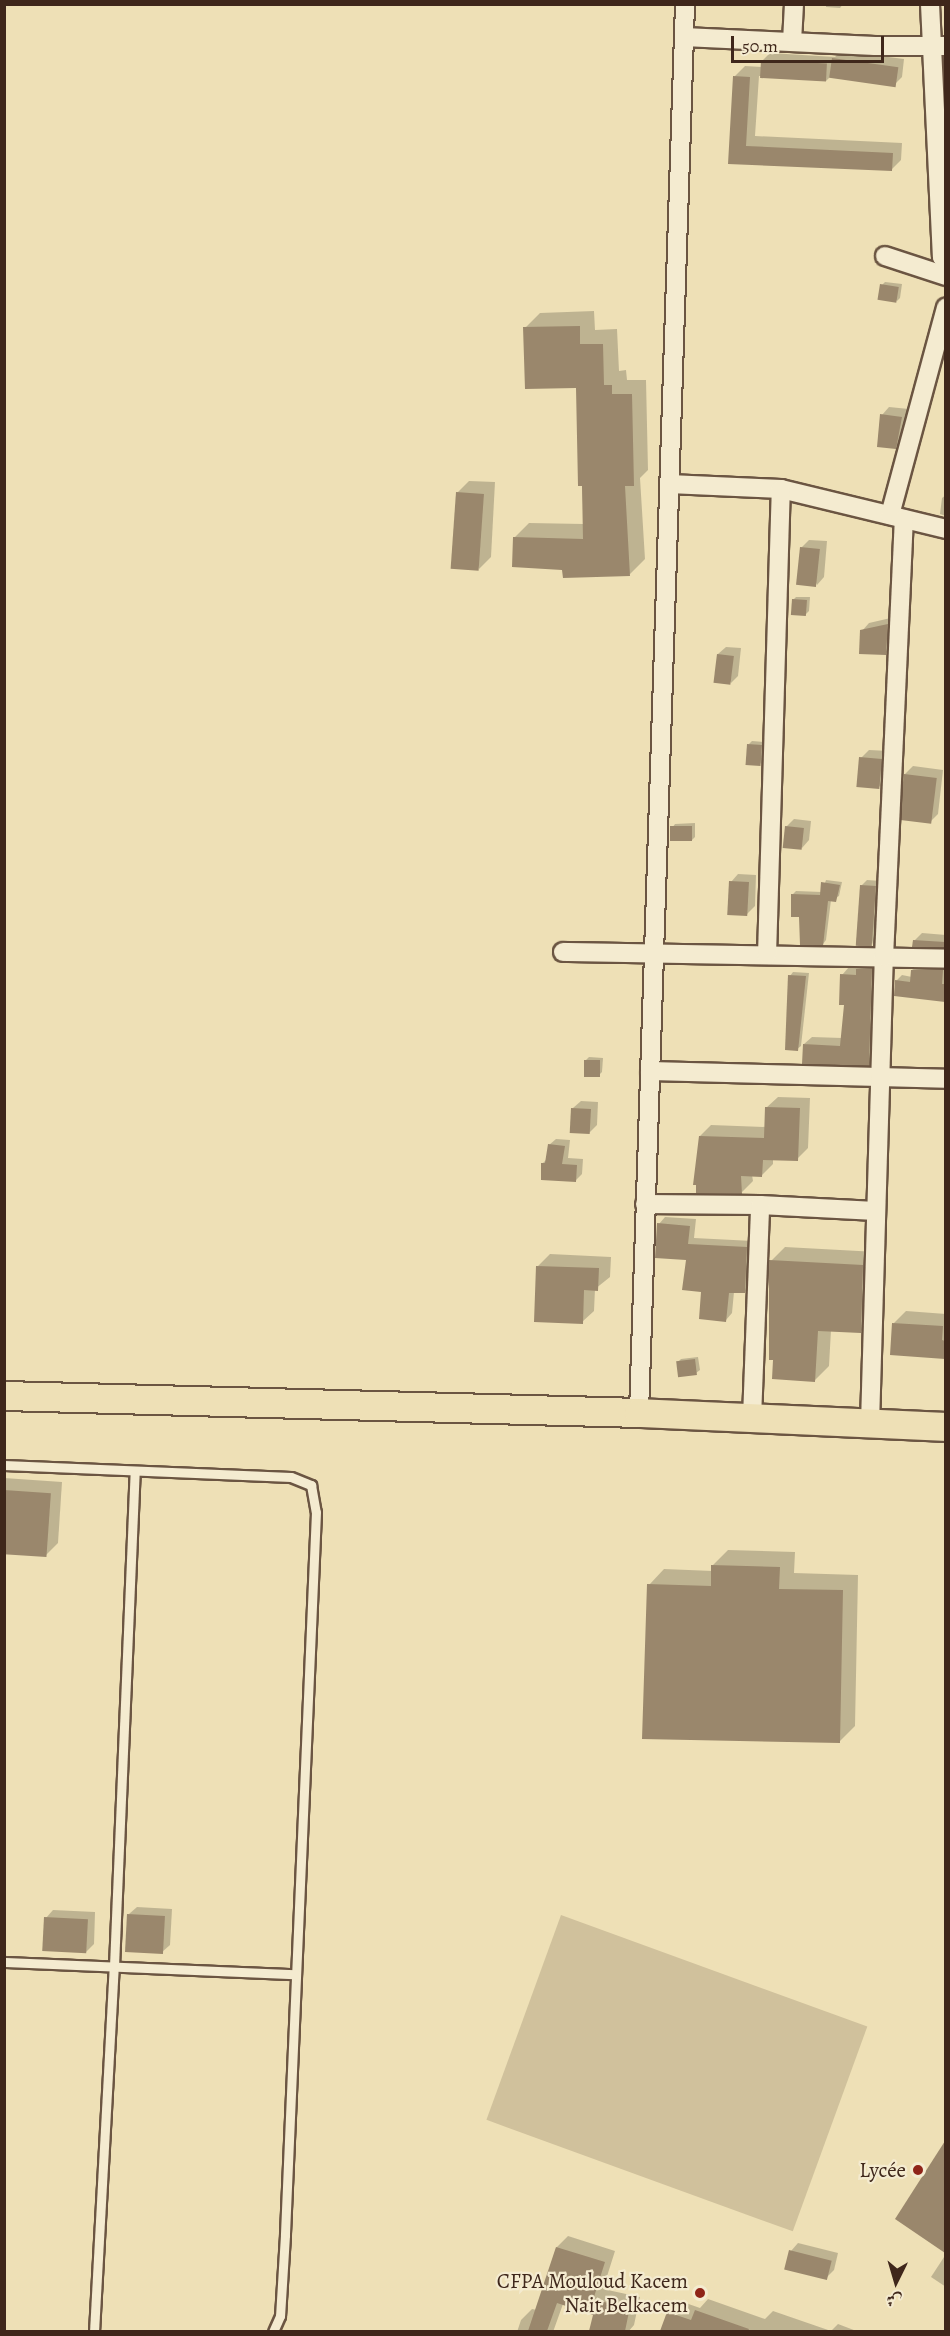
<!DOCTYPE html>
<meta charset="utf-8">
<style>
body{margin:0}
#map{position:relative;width:950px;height:2336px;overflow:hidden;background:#eee0b6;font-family:Alegreya,Amiri,serif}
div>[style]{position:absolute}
.green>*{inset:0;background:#d0c19c;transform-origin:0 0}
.shadow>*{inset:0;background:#0003}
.building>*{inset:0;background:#9a876c;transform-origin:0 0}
.roads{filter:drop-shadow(2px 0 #6b5542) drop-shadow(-2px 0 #6b5542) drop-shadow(0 2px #6b5542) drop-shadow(0 -2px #6b5542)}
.service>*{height:9px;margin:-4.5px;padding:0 4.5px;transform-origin:4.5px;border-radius:4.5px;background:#f4ebd0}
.minor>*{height:18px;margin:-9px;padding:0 9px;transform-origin:9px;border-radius:9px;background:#f4ebd0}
.primary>*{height:28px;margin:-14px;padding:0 14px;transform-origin:14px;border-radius:14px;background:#eee0b6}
.dots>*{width:16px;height:16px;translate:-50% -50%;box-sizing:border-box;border:3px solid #f4ebd0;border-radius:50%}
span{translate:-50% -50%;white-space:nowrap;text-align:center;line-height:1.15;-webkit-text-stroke:4.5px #f4ebd0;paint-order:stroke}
.poi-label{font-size:21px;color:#3f271b}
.right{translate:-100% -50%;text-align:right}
.frame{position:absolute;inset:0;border:6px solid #3f271b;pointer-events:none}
.north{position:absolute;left:866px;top:2252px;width:60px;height:60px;-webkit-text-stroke:4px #f4ebd0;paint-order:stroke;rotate:185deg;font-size:16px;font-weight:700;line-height:24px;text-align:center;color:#3f271b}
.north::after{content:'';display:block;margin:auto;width:21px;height:27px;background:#3f271b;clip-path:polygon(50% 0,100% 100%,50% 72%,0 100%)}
.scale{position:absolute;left:731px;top:36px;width:153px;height:27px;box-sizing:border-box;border:3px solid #3f271b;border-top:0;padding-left:8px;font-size:18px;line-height:21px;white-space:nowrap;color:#3f271b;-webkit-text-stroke:4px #f4ebd0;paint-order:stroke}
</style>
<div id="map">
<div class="green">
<i style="left:561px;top:1915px;width:326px;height:218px;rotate:20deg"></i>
</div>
<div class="shadow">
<i style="clip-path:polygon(826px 4px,843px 4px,840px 8px,826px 7px)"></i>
<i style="clip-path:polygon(841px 51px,904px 59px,902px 77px,894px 85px,830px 77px,826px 81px,759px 76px,755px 136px,902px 143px,901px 160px,891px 170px,730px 162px,735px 76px,745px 66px,762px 67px,762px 61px,770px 53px,835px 57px)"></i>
<i style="clip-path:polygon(885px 282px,902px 284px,900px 298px,897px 301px,882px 285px)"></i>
<i style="clip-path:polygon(594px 311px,595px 330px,617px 329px,619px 371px,626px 370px,627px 380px,646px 380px,648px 470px,640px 478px,645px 559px,630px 574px,564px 568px,514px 538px,529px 523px,584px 524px,577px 386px,525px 328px,540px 313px)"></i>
<i style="clip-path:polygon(889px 407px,909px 409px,903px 440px,896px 447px,882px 415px)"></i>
<i style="clip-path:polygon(469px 481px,495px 482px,491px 557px,479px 569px,457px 493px)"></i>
<i style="clip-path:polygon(946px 495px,946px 516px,940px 514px,942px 498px)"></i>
<i style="clip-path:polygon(809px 540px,827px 541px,824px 577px,817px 585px,801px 548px)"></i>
<i style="clip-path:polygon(796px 597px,810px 597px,809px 611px,806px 614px,793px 600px)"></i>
<i style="clip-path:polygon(895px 617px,894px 646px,886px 653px,862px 631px,869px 623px)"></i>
<i style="clip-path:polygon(726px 647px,741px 648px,738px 676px,731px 683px,718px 654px)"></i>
<i style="clip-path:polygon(752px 741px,765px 742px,764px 761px,761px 764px,749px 744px)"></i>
<i style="clip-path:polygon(869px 750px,889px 751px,888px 779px,880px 787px,861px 758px)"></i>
<i style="clip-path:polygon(913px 766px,943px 770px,938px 814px,930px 822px,905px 774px)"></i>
<i style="clip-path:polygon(794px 819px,811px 821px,809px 840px,802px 848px,786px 827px)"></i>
<i style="clip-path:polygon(695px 823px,695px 837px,692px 840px,672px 828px,675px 824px)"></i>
<i style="clip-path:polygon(738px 874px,756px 875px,755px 906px,747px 914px,731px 882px)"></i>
<i style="clip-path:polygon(826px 880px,842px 882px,839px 896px,831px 900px,826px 940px,823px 944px,793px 894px,796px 891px,822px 892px)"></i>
<i style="clip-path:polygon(867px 880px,881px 881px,879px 939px,873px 945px,861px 886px)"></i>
<i style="clip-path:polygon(922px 933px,946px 935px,946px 945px,914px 941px)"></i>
<i style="clip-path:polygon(865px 962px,879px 962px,877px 1056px,869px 1064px,804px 1044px,812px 1037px,842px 1038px,846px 1004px,842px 975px,849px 967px,859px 968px)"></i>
<i style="clip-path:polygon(918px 965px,946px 965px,946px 1001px,896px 995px,896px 981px,902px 975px,912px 977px,912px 970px)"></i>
<i style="clip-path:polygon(793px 972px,809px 973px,801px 1046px,797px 1049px,790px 976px)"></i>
<i style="clip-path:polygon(589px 1057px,603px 1058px,602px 1072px,599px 1075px,585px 1061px)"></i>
<i style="clip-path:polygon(778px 1097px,810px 1098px,808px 1148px,797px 1159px,773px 1158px,773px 1164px,762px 1175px,752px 1175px,753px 1181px,742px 1192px,700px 1136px,711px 1125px,766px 1127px,766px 1108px)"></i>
<i style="clip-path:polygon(581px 1101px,598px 1102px,597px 1125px,589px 1133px,573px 1108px)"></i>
<i style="clip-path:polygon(556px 1139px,570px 1140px,568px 1158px,583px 1159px,582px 1174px,576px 1180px,543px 1163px,547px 1159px,549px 1145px)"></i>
<i style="clip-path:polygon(665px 1217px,696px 1219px,694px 1238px,753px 1241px,752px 1285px,745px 1292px,734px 1292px,732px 1313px,726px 1320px,702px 1291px,687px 1259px,659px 1224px)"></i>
<i style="clip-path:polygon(785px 1247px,877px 1252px,875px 1317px,861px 1331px,831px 1330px,829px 1366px,815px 1380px,774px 1359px,771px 1261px)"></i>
<i style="clip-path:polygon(550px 1254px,611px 1257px,610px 1277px,595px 1289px,594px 1311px,582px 1322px,538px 1266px)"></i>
<i style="clip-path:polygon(906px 1311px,946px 1314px,946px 1358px,892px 1354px,894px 1323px)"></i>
<i style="clip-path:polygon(698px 1357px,700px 1370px,696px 1373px,678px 1362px,681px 1359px)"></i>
<i style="clip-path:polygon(4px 1478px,62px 1482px,58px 1543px,46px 1555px,4px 1552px)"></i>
<i style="clip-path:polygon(728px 1550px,795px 1552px,794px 1573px,858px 1575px,855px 1726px,839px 1742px,649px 1585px,664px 1569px,713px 1571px,713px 1565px)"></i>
<i style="clip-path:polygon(137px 1907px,172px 1909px,170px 1945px,162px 1952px,129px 1914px)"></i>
<i style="clip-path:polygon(53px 1910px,95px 1912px,94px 1944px,86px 1952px,46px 1918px)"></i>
<i style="clip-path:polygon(946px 2148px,946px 2251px,897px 2219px)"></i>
<i style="clip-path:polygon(568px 2236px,615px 2251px,603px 2289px,640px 2297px,634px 2325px,628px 2332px,591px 2330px,595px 2314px,563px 2304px,553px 2332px,517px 2332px,521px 2320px,532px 2309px,537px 2310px,557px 2247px)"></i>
<i style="clip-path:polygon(798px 2243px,838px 2253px,834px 2270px,826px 2278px,791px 2251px)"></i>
<i style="clip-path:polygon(946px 2254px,946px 2287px,931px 2277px)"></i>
<i style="clip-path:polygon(708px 2299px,765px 2319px,773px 2311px,831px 2331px,838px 2324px,859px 2332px,662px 2332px,668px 2313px,680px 2301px,700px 2308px)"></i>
</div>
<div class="building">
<i style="left:832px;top:58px;width:67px;height:20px;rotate:8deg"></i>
<i style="left:761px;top:60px;width:66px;height:18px;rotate:3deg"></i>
<i style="clip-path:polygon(733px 76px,750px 77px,746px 146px,893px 153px,892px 171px,728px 164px)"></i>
<i style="left:880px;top:284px;width:19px;height:16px;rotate:9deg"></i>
<i style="clip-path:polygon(580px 326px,580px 344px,603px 344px,604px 385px,612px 385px,612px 394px,632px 394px,634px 486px,625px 486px,630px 576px,563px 578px,562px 570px,512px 567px,513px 537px,583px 539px,582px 486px,578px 486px,576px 388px,525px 389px,523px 327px)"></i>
<i style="clip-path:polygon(880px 414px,902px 417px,896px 449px,877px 447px)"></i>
<i style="left:456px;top:492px;width:28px;height:77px;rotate:4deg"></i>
<i style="left:800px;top:547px;width:20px;height:38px;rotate:6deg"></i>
<i style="left:792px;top:599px;width:15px;height:16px;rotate:4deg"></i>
<i style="clip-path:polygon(888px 624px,886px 655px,859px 654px,860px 630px)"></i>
<i style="left:717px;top:654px;width:17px;height:29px;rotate:7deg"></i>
<i style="left:747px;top:744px;width:15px;height:21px;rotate:4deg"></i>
<i style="left:859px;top:757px;width:23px;height:30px;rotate:5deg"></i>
<i style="left:904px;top:774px;width:33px;height:46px;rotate:7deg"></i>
<i style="left:692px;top:826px;width:15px;height:22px;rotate:90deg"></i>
<i style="left:785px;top:826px;width:19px;height:22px;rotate:6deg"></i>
<i style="left:729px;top:881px;width:20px;height:34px;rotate:3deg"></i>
<i style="clip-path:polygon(821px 882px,840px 885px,836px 902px,828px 901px,823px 946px,800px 945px,799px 917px,791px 917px,791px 894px,820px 895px)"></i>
<i style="left:860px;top:885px;width:16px;height:61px;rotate:4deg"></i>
<i style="clip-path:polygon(913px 940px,945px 942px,945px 948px,912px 947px)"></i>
<i style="clip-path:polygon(856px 969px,872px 969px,869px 1066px,802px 1064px,803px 1044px,840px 1046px,844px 1005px,839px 1005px,840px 974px,856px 975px)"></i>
<i style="clip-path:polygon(911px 970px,943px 970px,942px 984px,945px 984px,945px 1002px,894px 996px,895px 980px,910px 982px)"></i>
<i style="clip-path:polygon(788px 975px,806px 976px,798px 1051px,785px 1050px)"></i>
<i style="left:584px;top:1060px;width:16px;height:17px"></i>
<i style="clip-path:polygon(765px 1107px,800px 1108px,798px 1161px,763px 1160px,762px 1177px,741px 1176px,742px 1194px,696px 1193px,696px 1185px,693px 1185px,699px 1136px,764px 1138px)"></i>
<i style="left:571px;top:1108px;width:20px;height:25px;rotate:3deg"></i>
<i style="clip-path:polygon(548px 1144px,565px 1146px,562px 1164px,577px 1165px,576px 1182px,541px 1180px,541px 1163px,545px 1163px)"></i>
<i style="clip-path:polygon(657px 1223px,690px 1226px,688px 1244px,747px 1247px,745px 1293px,729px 1293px,726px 1322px,699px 1319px,701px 1292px,682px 1290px,686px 1260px,655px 1258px)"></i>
<i style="clip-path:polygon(769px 1260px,863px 1265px,861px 1333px,818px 1331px,815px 1382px,772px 1379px,773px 1360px,769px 1360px)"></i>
<i style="clip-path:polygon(536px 1266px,599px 1268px,598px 1291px,584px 1290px,583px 1324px,534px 1322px)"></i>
<i style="clip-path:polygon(892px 1323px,943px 1326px,942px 1340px,945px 1341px,945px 1359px,890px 1355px)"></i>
<i style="left:695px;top:1359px;width:16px;height:19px;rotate:83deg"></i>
<i style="left:4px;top:1490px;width:47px;height:64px;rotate:4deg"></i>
<i style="clip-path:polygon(711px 1565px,780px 1567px,779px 1589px,843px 1590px,840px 1743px,642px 1739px,647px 1584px,711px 1586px)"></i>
<i style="left:127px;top:1914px;width:38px;height:38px;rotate:3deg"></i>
<i style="left:44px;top:1917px;width:44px;height:34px;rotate:3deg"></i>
<i style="clip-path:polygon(945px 2141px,945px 2253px,895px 2219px)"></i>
<i style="clip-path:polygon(556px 2247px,605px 2262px,593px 2300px,630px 2307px,625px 2331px,589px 2331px,593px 2315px,557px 2303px,547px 2331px,528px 2331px)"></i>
<i style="left:789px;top:2250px;width:44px;height:20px;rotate:14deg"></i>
<i style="clip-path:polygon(695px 2310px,749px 2329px,748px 2331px,660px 2331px,667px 2312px,691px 2320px)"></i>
</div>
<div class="roads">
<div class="service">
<i style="left:4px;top:1465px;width:287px;rotate:2.4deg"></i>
<i style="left:291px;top:1477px;width:22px;rotate:22deg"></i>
<i style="left:311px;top:1485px;width:27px;rotate:80deg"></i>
<i style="left:316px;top:1512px;width:724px;rotate:92.46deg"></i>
<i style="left:285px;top:2235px;width:81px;rotate:93.5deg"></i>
<i style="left:280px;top:2316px;width:17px;rotate:114deg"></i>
<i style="left:4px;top:1962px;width:292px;rotate:2.4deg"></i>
<i style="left:94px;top:2332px;width:367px;rotate:-86.9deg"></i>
<i style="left:114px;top:1966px;width:495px;rotate:-87.6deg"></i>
</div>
<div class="minor">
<i style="left:930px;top:4px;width:253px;rotate:87.3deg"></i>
<i style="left:942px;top:257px;width:7px;rotate:56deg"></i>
<i style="left:684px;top:37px;width:191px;rotate:2.7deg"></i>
<i style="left:875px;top:46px;width:71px"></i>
<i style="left:792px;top:42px;width:38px;rotate:-87deg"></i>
<i style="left:885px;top:256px;width:64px;rotate:18.2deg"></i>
<i style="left:669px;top:484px;width:112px;rotate:2.6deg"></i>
<i style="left:781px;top:489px;width:170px;rotate:13.6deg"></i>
<i style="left:890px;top:515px;width:215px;rotate:-74.9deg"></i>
<i style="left:563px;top:952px;width:383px;rotate:1deg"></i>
<i style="left:767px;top:955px;width:466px;rotate:-88.3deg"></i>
<i style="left:650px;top:1071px;width:296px;rotate:1.5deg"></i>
<i style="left:645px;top:1204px;width:115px;rotate:0.5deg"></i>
<i style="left:760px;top:1205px;width:116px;rotate:3deg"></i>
<i style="left:639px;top:1413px;width:1410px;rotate:-88.13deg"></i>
<i style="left:752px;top:1418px;width:213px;rotate:-87.8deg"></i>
<i style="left:870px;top:1423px;width:466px;rotate:-88.3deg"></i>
<i style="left:884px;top:957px;width:438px;rotate:-87.4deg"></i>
</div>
<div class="primary">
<i style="left:4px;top:1396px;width:635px;rotate:1.53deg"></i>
<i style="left:639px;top:1413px;width:307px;rotate:2.6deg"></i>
</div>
</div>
<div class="dots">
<i style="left:918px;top:2170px;background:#8f2418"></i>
<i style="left:700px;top:2293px;background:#8f2418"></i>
</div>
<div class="poi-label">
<span class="right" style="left:906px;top:2170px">Lycée</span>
<span class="right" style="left:688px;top:2293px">CFPA Mouloud Kacem<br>Nait Belkacem</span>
</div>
<div class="frame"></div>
<div class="north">ش</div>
<div class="scale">50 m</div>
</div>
